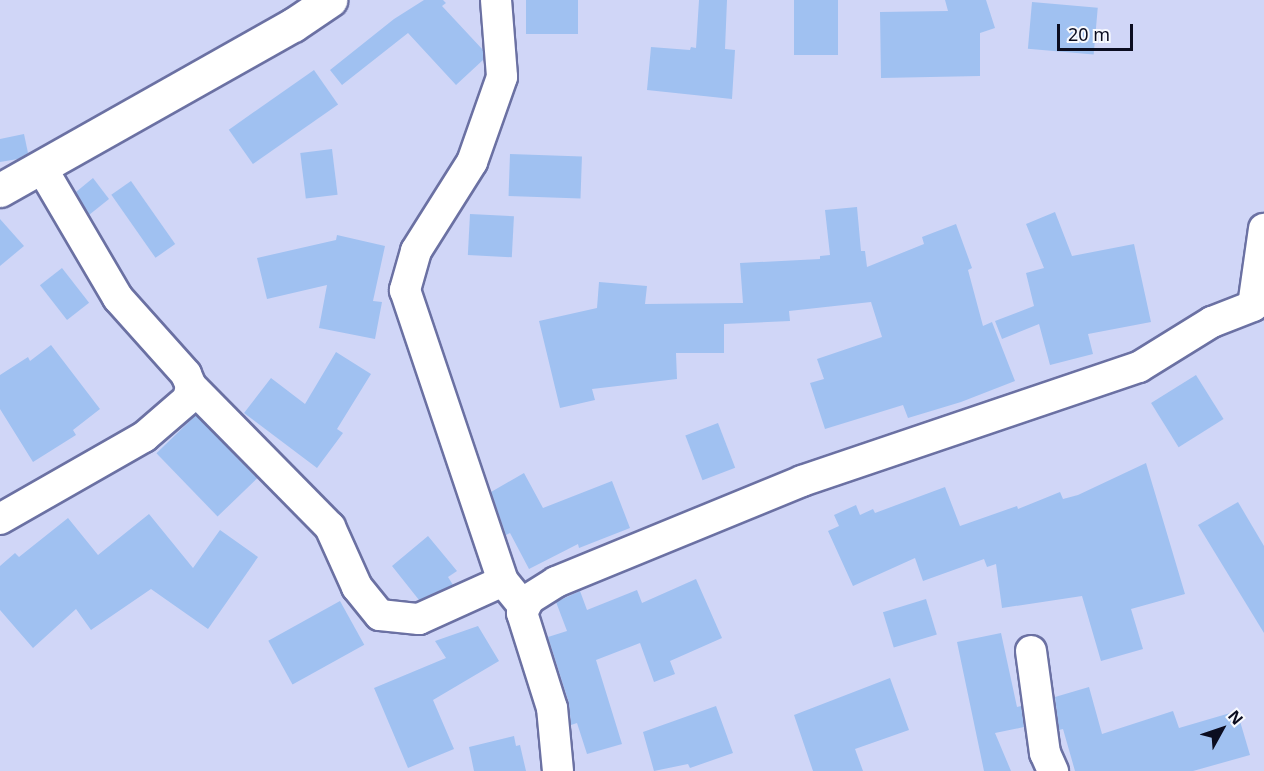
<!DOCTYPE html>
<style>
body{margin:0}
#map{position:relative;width:1264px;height:771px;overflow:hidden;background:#d0d6f7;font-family:"Noto Sans",sans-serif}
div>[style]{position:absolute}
.building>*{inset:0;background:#a0c1f1;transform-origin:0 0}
.roads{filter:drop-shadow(2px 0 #6b71a3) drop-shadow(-2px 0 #6b71a3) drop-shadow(0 2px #6b71a3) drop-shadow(0 -2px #6b71a3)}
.street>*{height:30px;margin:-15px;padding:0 15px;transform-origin:15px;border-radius:15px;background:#fff}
.secondary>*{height:33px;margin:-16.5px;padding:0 16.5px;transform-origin:16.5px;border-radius:16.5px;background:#fff}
span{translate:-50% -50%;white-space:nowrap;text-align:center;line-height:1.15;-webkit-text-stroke:6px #f7f9fe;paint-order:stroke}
.north{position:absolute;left:1192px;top:699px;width:60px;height:60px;-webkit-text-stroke:4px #f7f9fe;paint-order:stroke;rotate:50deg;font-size:16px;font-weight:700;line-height:24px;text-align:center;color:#0b0d20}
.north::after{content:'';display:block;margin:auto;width:21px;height:27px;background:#0b0d20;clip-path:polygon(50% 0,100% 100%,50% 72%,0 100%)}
.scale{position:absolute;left:1057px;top:24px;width:76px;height:27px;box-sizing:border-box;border:3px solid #0b0d20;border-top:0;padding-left:8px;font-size:18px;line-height:21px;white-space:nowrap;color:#0b0d20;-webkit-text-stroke:4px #f7f9fe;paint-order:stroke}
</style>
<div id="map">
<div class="building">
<i style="clip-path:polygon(424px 0,443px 0,446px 3px,442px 6px,483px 50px,483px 60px,456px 85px,408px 33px,342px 85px,330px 70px,394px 19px)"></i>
<i style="left:526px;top:0;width:52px;height:34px"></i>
<i style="clip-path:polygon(699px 0,727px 0,725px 49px,735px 50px,732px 99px,647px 90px,651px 47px,690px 50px,691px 47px,696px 48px)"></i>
<i style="left:794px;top:0;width:44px;height:55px"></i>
<i style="clip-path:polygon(945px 0,986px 0,995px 28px,980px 33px,980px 76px,881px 78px,880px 12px,948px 11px)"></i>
<i style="left:1032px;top:2px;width:66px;height:47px;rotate:5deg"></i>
<i style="left:314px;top:70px;width:42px;height:104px;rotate:55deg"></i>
<i style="clip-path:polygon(24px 134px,28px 153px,18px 159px,0 162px,0 139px)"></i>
<i style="left:332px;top:149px;width:46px;height:32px;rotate:83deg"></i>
<i style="left:510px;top:154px;width:72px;height:42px;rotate:2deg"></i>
<i style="clip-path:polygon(93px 178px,109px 199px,89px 215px,76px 192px)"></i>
<i style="left:131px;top:181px;width:77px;height:24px;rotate:55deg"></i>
<i style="clip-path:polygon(857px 207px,861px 251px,865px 251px,867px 267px,924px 244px,922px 237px,956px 224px,972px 268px,968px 270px,983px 326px,992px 322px,1015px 381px,961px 402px,908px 418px,903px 405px,825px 429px,810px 383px,824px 379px,817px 359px,882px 337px,871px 302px,789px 311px,790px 321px,724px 324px,724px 353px,676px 353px,677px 379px,592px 389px,595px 400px,560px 408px,539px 321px,597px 308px,599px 282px,647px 286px,645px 304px,743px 303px,740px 263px,820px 259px,820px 256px,830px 255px,825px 210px)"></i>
<i style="clip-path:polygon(1055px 212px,1072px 256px,1134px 244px,1151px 322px,1088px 334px,1093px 354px,1050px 365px,1039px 324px,1002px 339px,995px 321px,1034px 306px,1026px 273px,1044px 268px,1026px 224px)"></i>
<i style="left:470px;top:214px;width:44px;height:41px;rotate:3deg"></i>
<i style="clip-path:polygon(0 219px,24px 246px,0 266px)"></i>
<i style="clip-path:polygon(337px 235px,385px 246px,373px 301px,382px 302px,375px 339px,319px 328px,327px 285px,267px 299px,257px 258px,336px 240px)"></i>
<i style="left:62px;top:268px;width:44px;height:28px;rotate:52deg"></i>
<i style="clip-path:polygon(51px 345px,100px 409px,73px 430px,76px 435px,33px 462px,0 409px,0 375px,28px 357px,30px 361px)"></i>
<i style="clip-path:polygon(336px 352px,371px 374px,337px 429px,343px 433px,317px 468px,244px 413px,271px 378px,305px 404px)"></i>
<i style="left:1196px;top:375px;width:52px;height:53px;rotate:58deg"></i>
<i style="left:196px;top:415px;width:88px;height:55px;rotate:46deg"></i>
<i style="left:718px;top:423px;width:48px;height:35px;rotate:69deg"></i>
<i style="clip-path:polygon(1146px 463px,1185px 594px,1131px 609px,1143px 649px,1101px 661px,1082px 596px,1002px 608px,996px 564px,987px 567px,984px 559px,923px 581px,915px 558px,853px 586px,828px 531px,839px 526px,834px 515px,856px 505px,860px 515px,873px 509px,875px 513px,945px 487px,960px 526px,1017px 506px,1018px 509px,1060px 492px,1063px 499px,1078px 495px)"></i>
<i style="clip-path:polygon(524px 473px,543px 508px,612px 481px,630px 528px,579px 548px,578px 544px,529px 569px,510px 533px,506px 535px,491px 492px)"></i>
<i style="clip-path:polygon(1238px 502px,1264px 546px,1264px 633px,1198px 525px)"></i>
<i style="clip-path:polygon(149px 514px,193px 568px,220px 530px,258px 557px,208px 629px,151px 589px,91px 630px,76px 609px,33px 648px,0 610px,0 566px,15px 553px,19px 557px,68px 518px,98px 555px)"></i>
<i style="clip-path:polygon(428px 536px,457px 571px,448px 577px,453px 585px,419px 600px,392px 566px)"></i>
<i style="clip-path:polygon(696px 579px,722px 638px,670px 661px,675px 674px,654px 682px,640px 643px,596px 660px,622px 744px,587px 754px,577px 723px,571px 725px,569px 703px,548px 637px,567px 631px,556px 602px,580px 591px,587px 610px,637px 590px,642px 603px)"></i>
<i style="left:926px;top:599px;width:37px;height:45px;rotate:73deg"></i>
<i style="left:340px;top:601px;width:50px;height:82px;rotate:61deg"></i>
<i style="clip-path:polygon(478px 626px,499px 661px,433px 700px,454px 749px,408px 768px,374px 688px,446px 658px,435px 641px)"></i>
<i style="clip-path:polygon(1001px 633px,1017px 707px,1021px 706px,1024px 727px,995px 733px,1011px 771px,984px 771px,957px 642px)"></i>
<i style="clip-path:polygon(890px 678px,909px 730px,855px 749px,863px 771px,813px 771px,794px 715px)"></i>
<i style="clip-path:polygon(1089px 687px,1102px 734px,1173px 711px,1179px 728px,1237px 711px,1250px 755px,1193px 771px,1075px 771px,1063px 729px,1059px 730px,1055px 697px)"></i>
<i style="clip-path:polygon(716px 706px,733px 753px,690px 768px,688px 764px,654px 771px,643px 732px)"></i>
<i style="clip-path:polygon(514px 736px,516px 746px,520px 745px,526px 771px,474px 771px,469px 747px)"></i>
</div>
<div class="roads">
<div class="street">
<i style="left:496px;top:0;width:77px;rotate:85.5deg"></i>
<i style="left:502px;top:77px;width:90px;rotate:109.4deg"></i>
<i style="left:472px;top:162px;width:105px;rotate:122.2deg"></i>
<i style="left:416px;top:251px;width:41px;rotate:105.8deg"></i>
<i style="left:405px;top:290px;width:307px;rotate:71.4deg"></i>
<i style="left:503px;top:581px;width:32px;rotate:51deg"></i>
<i style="left:191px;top:386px;width:198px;rotate:45.4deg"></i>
<i style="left:330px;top:527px;width:66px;rotate:65.8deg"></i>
<i style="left:357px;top:587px;width:36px;rotate:51deg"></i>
<i style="left:380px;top:615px;width:39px;rotate:6deg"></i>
<i style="left:419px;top:619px;width:92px;rotate:-24.3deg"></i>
<i style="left:0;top:519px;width:166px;rotate:-29.7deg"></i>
<i style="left:144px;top:437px;width:58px;rotate:-40.8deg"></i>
<i style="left:188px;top:399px;width:13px;rotate:-77deg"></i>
<i style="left:191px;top:386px;width:13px;rotate:-113deg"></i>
<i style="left:186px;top:374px;width:102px;rotate:-131.8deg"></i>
<i style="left:118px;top:298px;width:152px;rotate:-120.4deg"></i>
<i style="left:1031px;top:651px;width:103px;rotate:82.2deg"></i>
<i style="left:1045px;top:753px;width:20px;rotate:66deg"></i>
<i style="left:558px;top:771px;width:63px;rotate:-95.4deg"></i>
<i style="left:552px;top:708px;width:100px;rotate:-107.5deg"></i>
<i style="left:522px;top:613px;width:16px;rotate:-63deg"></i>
<i style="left:529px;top:599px;width:32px;rotate:-32deg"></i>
<i style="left:556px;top:582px;width:266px;rotate:-22.3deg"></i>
<i style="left:802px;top:481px;width:356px;rotate:-18.7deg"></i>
<i style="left:1139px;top:367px;width:86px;rotate:-31.7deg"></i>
<i style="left:1212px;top:322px;width:44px;rotate:-21.3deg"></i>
<i style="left:1253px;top:306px;width:78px;rotate:-81.9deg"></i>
</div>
<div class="secondary">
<i style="left:0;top:190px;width:336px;rotate:-29.4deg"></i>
<i style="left:293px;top:25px;width:45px;rotate:-34deg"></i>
</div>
</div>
<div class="north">N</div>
<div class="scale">20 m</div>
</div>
